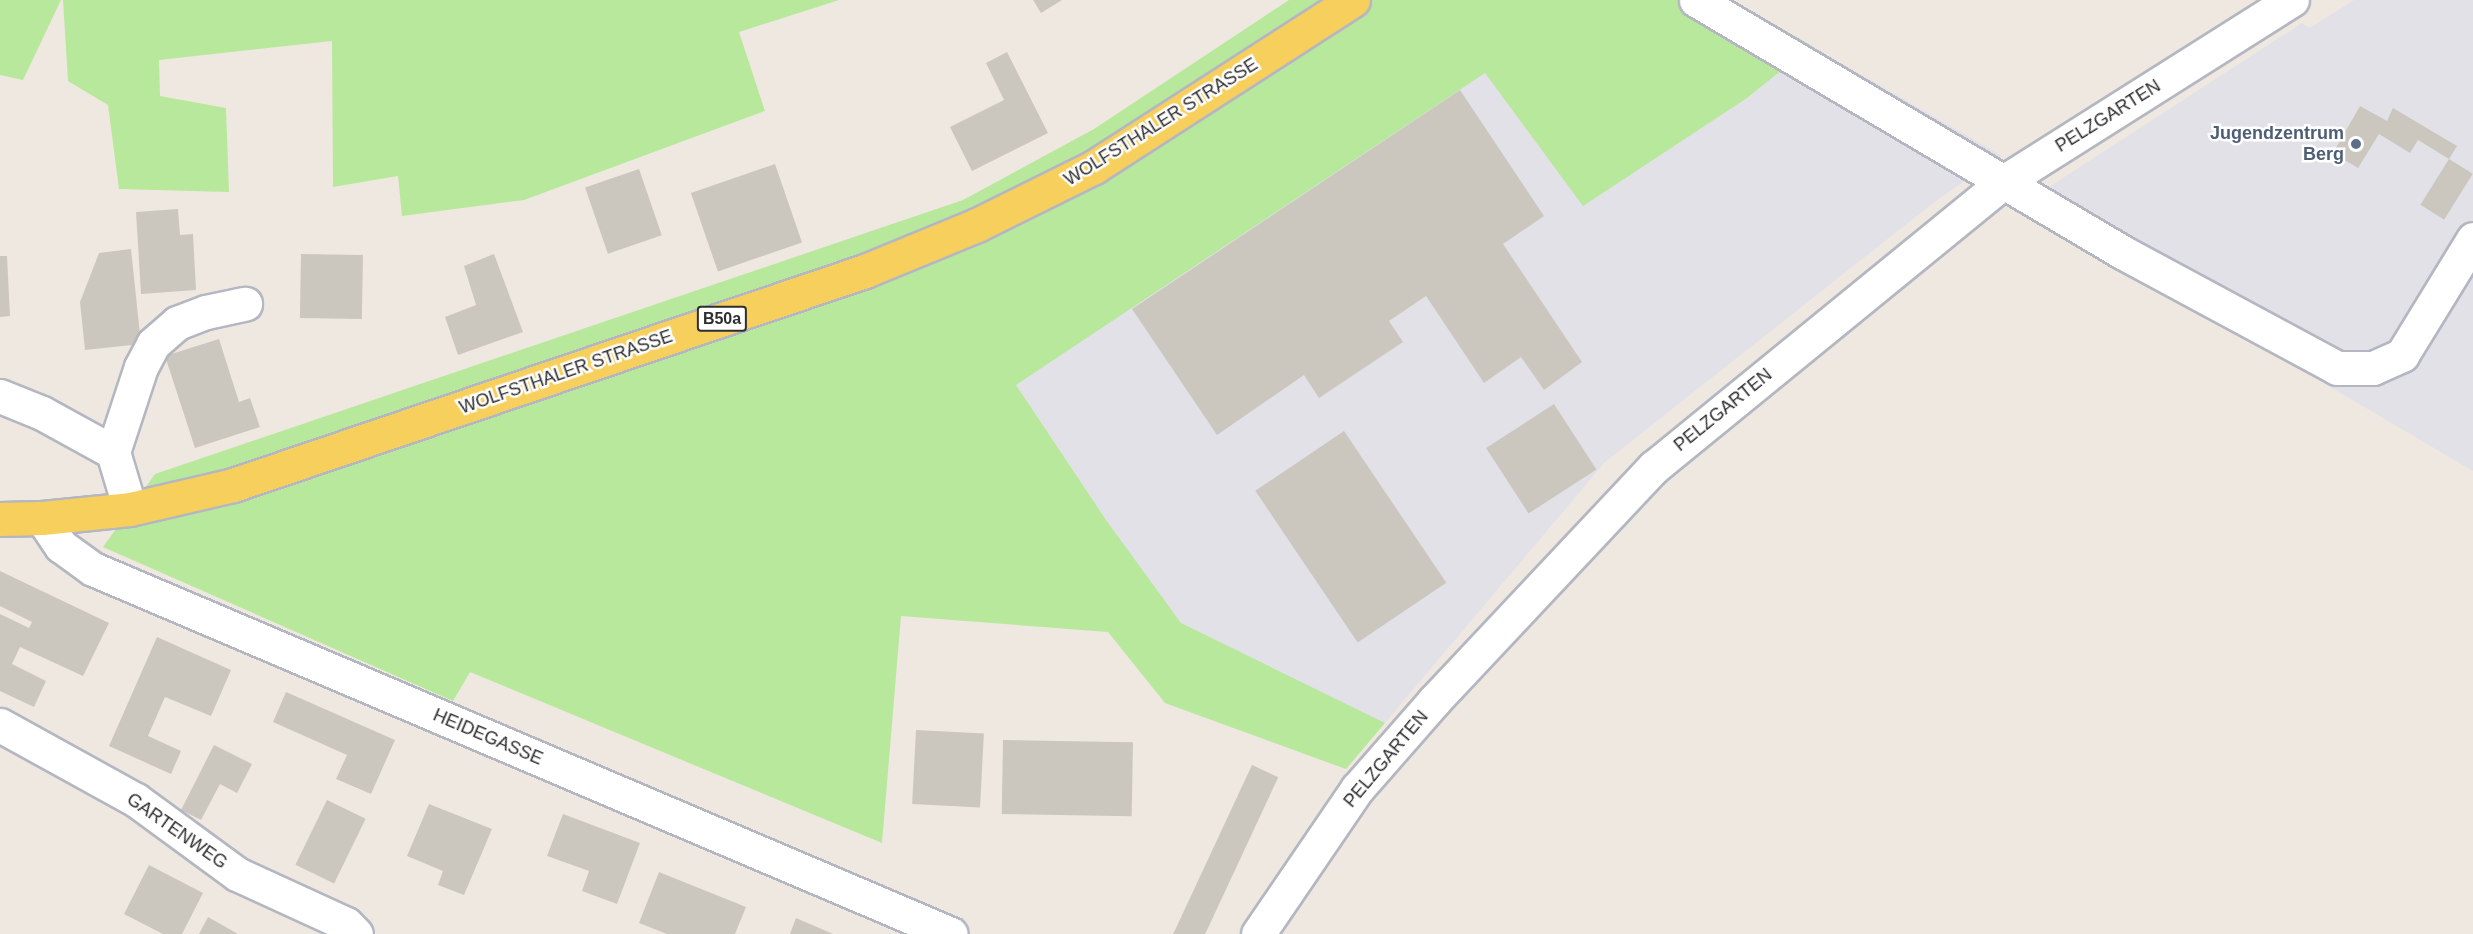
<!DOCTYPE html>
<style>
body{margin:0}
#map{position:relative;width:2473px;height:934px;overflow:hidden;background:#efe8e0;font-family:Helvetica,sans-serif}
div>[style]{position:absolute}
.industrial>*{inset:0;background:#e2e1e8}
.green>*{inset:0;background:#b8e89b}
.building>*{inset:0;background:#cbc7be;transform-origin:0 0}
.roads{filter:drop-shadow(2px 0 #b4b7c1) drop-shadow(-2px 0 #b4b7c1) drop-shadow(0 2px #b4b7c1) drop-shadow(0 -2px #b4b7c1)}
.minor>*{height:33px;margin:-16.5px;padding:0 16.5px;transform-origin:16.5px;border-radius:16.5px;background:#fff}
.major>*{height:33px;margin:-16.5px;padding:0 16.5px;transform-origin:16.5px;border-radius:16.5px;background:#f7cf5d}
.dots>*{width:16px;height:16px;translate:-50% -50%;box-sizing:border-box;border:3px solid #fff;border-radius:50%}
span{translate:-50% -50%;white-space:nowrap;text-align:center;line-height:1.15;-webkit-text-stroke:5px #fff;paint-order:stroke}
.shield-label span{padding:2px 4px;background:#fff;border:2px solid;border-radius:4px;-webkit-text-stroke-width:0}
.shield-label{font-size:16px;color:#2e2e2e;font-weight:700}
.street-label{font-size:18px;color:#2e2e2e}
.service-label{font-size:18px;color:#4e5e75;font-weight:700}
.right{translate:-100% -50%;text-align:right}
</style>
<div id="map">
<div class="industrial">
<i style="clip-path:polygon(1732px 0,2002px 156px,1937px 200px,1605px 462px,1346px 769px,1165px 703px,1024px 517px,977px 283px,1315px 79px)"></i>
<i style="clip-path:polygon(2354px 0,2473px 0,2473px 471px,2021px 205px,2302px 23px,2310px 28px)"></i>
</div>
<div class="green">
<i style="clip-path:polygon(0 0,61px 0,23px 80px,0 75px)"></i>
<i style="clip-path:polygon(63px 0,839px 0,739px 32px,765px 111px,524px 200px,402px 216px,398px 176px,333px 187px,332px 41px,159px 60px,160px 96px,226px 108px,229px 192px,119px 189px,108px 105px,68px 81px)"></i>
<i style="clip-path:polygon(1289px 0,1732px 0,1812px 46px,1747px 98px,1583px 206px,1485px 73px,1016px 385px,1106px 520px,1181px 623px,1385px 723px,1346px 769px,1165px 703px,1108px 632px,901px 616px,882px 843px,470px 672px,453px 701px,103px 547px,155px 474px,963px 200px,1094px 129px)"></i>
</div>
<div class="building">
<i style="clip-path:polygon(1033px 0,1062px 0,1041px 13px)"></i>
<i style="clip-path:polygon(1007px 52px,1048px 133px,972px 171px,950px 127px,1004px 100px,986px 63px)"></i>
<i style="clip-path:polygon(1460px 90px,1544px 216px,1503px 244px,1582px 362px,1544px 390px,1521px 357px,1484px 383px,1426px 296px,1389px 321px,1403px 342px,1319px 398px,1304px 375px,1217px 435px,1132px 309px)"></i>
<i style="clip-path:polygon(2360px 106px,2387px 121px,2393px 108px,2457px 146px,2449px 159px,2418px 140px,2410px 153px,2379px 134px,2358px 168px,2333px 153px)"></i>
<i style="left:2449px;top:159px;width:28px;height:54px;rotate:32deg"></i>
<i style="left:775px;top:164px;width:83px;height:89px;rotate:71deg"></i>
<i style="left:639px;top:169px;width:70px;height:57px;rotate:71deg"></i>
<i style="clip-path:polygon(178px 209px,180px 235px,193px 234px,196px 290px,141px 294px,136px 212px)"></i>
<i style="clip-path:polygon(131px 249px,141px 344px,85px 350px,80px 302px,99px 253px)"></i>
<i style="left:301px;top:254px;width:62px;height:64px;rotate:1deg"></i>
<i style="clip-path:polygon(494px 254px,523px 332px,458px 355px,445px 317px,476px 305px,464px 266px)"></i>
<i style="clip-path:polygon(0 256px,7px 256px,10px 316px,0 317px)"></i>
<i style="clip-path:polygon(219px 339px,239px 402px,250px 398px,260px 427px,195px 448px,165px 356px)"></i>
<i style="left:1554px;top:404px;width:78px;height:81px;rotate:57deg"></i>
<i style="left:1344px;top:431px;width:183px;height:107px;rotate:56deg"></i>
<i style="clip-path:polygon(0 571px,109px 623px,83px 676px,20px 647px,12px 664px,46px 681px,34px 707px,0 691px,0 614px,29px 628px,32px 622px,0 606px)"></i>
<i style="clip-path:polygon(157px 637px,231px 670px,211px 716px,165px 697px,148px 736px,181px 751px,171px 774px,109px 746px)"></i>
<i style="clip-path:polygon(286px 692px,395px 740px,371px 794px,336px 779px,347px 755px,273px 722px)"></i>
<i style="left:916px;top:730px;width:68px;height:74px;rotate:3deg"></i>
<i style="left:1003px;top:740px;width:130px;height:74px;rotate:1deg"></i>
<i style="clip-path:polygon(214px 745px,252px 764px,237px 793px,220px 784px,201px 820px,181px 810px)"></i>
<i style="left:1252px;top:765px;width:29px;height:187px;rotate:25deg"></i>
<i style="left:327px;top:800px;width:43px;height:72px;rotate:26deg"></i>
<i style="clip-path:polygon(429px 804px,492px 829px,464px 895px,438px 885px,443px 871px,407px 856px)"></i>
<i style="clip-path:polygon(563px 814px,640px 843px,617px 904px,582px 891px,589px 871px,547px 856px)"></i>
<i style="clip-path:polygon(149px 865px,203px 893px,182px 934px,163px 934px,124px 914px)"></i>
<i style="clip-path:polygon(659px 872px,746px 907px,735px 934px,667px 934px,639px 923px)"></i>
<i style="clip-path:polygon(208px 917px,238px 934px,199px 934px)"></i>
<i style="clip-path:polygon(796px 918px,833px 934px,790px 934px)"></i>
</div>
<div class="roads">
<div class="minor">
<i style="left:1696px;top:0;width:495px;rotate:30.6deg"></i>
<i style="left:2122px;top:252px;width:244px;rotate:28.3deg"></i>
<i style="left:2337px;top:368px;width:36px"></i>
<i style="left:2373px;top:368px;width:32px;rotate:-24deg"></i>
<i style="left:2402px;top:355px;width:136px;rotate:-58.5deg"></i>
<i style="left:0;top:396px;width:45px;rotate:22deg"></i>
<i style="left:42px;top:413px;width:81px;rotate:28.8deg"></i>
<i style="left:113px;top:452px;width:59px;rotate:73.4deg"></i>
<i style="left:113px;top:452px;width:89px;rotate:-71.8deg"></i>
<i style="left:141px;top:367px;width:26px;rotate:-62deg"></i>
<i style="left:153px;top:344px;width:32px;rotate:-41deg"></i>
<i style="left:177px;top:323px;width:31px;rotate:-21deg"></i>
<i style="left:206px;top:312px;width:40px;rotate:-12deg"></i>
<i style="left:42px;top:518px;width:34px;rotate:56deg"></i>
<i style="left:61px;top:546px;width:39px;rotate:36deg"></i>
<i style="left:93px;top:569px;width:932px;rotate:23.05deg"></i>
<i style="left:0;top:725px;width:155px;rotate:28.9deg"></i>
<i style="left:136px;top:800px;width:125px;rotate:36.2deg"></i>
<i style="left:237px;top:874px;width:120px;rotate:24.6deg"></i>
<i style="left:346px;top:924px;width:14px;rotate:45deg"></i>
<i style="left:1258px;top:934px;width:176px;rotate:-55.7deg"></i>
<i style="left:1357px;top:789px;width:117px;rotate:-48.8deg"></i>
<i style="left:1434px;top:701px;width:321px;rotate:-46.8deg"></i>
<i style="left:1654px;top:467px;width:449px;rotate:-39.2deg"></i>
<i style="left:2002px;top:183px;width:343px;rotate:-32.3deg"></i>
</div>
<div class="major">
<i style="left:0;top:519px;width:42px;rotate:-1.4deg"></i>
<i style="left:42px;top:518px;width:88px;rotate:-5.8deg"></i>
<i style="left:130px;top:509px;width:106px;rotate:-13.1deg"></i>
<i style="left:233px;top:485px;width:667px;rotate:-18.71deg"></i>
<i style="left:865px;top:271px;width:121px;rotate:-22.3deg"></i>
<i style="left:977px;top:225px;width:131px;rotate:-26.4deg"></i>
<i style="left:1094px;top:167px;width:308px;rotate:-32.8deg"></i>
</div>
</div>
<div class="dots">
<i style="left:2356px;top:144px;background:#5c6f8a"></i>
</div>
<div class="shield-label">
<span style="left:722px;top:319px">B50a</span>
</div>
<div class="street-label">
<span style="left:2108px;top:116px;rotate:-32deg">PELZGARTEN</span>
<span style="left:1161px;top:122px;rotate:-32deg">WOLFSTHALER STRASSE</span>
<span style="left:566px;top:372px;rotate:-19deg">WOLFSTHALER STRASSE</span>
<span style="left:1723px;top:410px;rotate:-39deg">PELZGARTEN</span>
<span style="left:488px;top:737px;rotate:23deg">HEIDEGASSE</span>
<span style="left:1386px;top:759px;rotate:-50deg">PELZGARTEN</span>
<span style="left:177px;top:831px;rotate:35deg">GARTENWEG</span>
</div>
<div class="service-label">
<span class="right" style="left:2344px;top:144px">Jugendzentrum<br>Berg</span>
</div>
</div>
